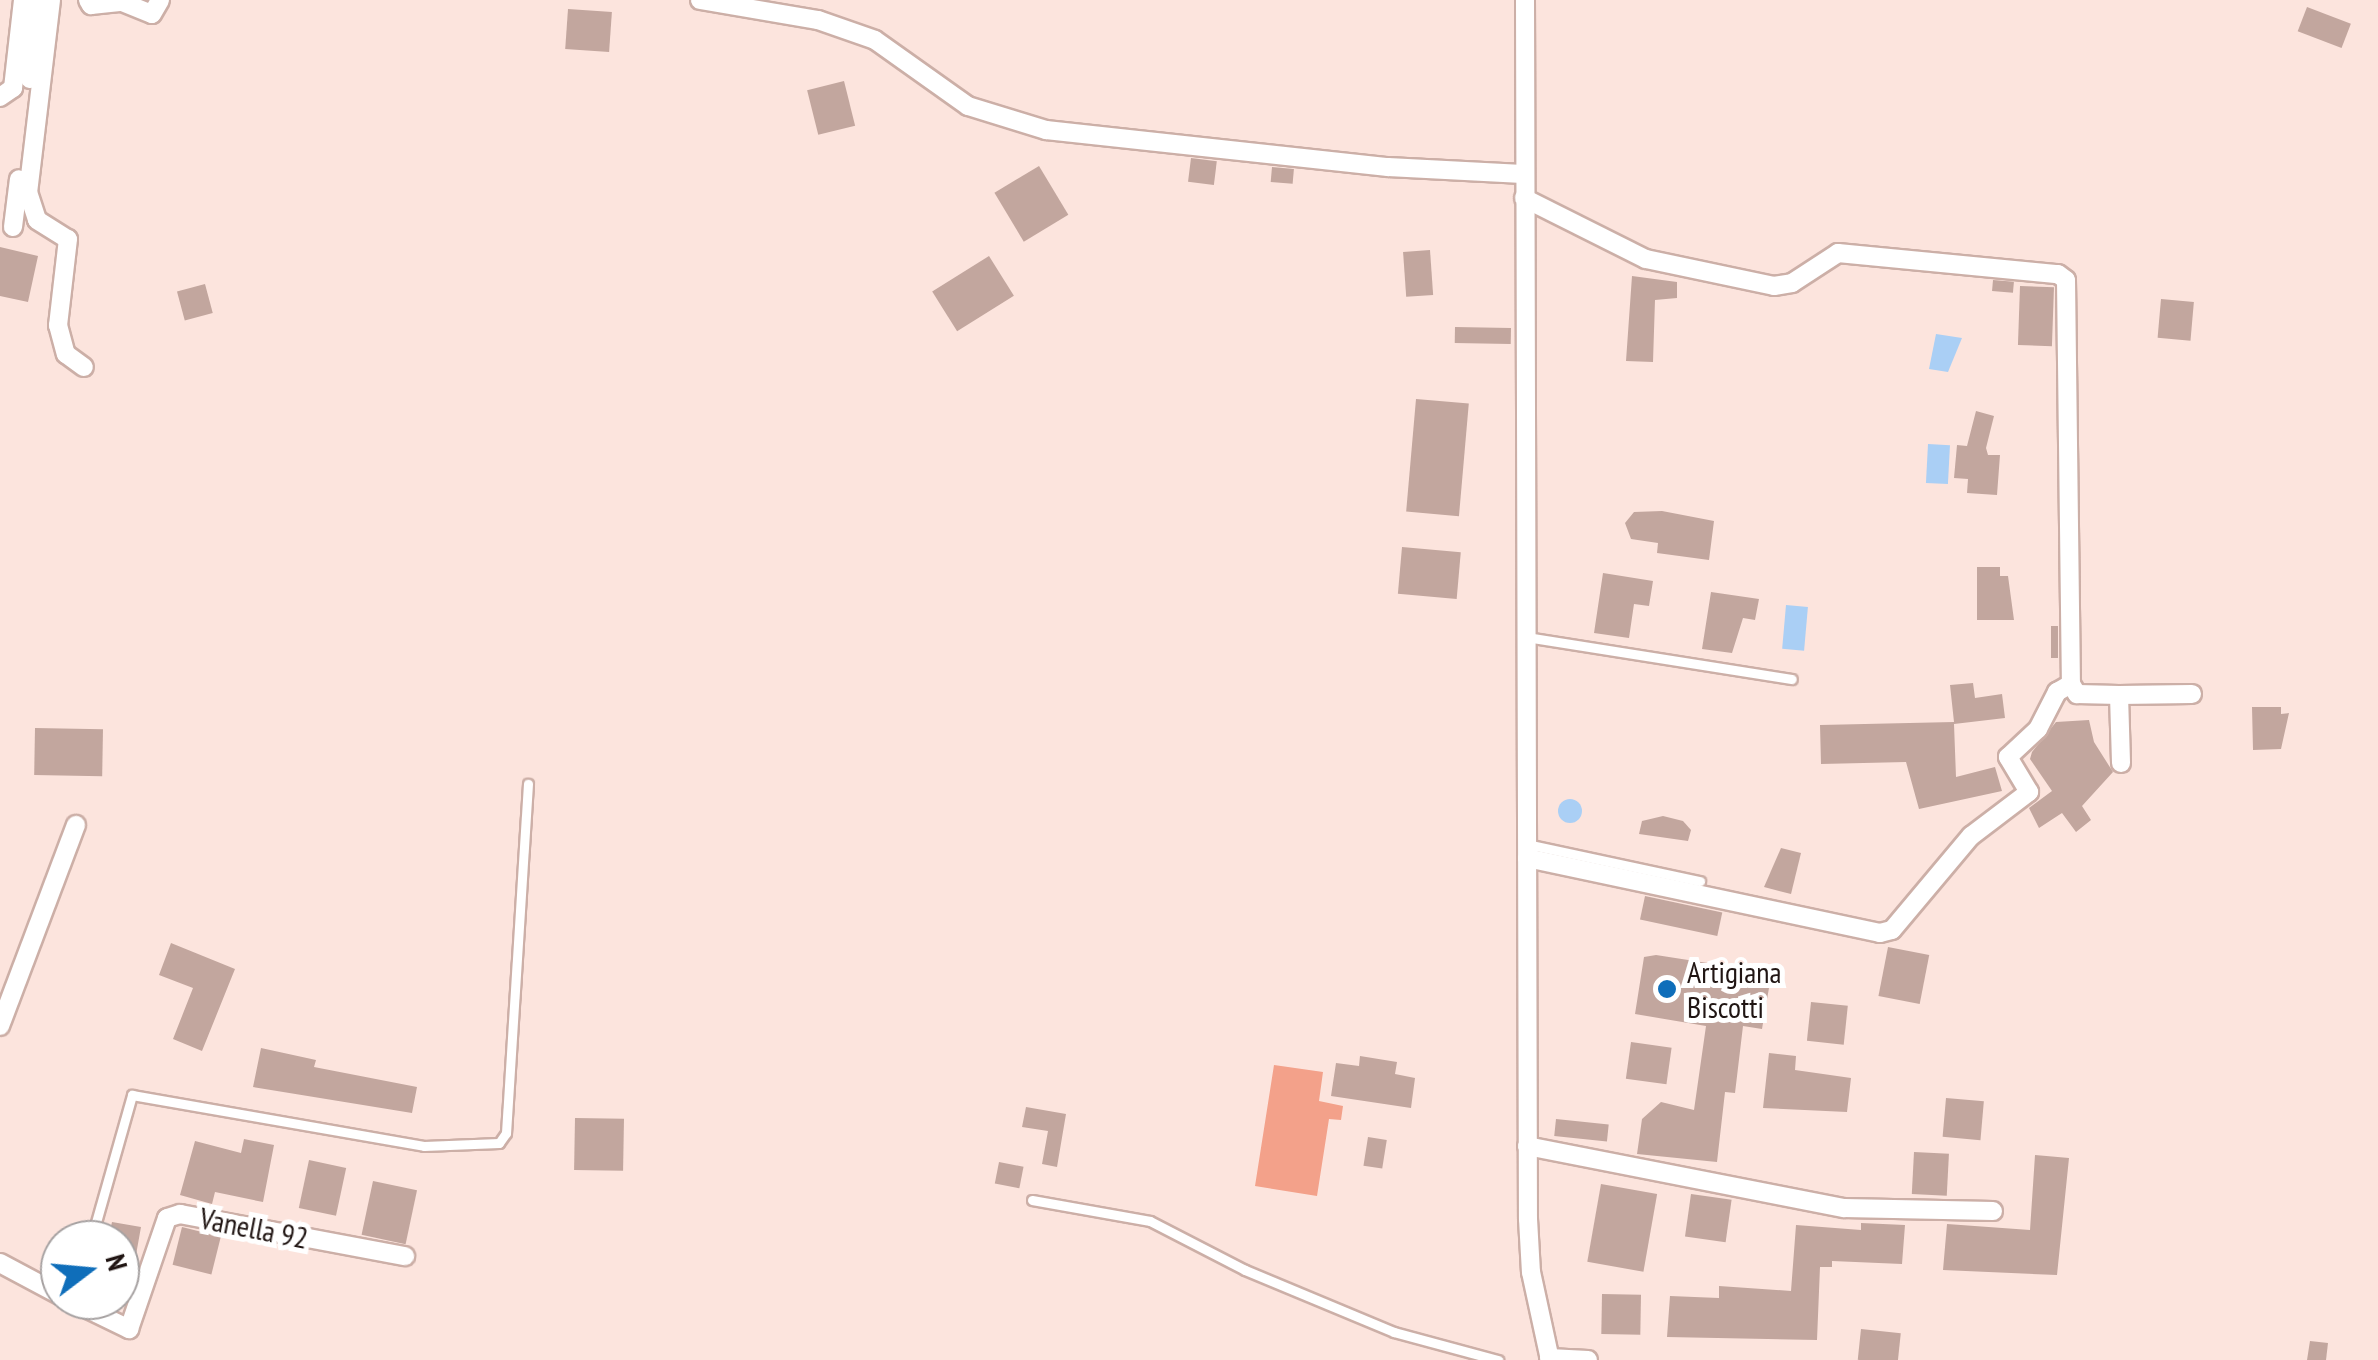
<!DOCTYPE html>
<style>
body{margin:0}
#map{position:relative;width:2378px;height:1360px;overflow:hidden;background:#fce4dd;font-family:"PT Sans Narrow",sans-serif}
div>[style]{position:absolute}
.green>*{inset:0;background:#f3a18a}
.water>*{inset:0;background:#aacff5;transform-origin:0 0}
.round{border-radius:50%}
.building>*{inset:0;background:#c2a69e;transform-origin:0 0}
.roads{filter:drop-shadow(2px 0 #ccafa7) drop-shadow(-2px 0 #ccafa7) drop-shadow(0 2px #ccafa7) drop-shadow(0 -2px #ccafa7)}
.service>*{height:9px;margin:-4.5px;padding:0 4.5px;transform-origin:4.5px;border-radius:4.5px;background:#fff}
.minor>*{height:18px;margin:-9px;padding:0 9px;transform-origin:9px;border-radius:9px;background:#fff}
.dots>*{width:28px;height:28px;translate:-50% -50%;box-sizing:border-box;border:5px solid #fff;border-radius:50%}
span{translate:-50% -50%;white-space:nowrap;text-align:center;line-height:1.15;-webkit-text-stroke:10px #fff;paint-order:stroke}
.poi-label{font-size:30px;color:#201513}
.left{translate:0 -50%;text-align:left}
.street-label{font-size:30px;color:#201513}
.north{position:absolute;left:40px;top:1220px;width:100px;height:100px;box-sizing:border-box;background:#fff;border:2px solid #a6a1a1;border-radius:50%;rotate:74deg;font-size:28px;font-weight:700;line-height:40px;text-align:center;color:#201513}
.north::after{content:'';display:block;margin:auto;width:35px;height:45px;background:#0f6eba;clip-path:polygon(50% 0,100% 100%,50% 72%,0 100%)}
</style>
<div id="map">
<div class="green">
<i style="clip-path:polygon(1274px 1065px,1323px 1072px,1319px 1101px,1343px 1106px,1341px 1120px,1329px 1119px,1317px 1196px,1255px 1186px)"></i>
</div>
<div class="water">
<i style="clip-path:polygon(1936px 334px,1962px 338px,1948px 372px,1929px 369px)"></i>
<i style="left:1928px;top:444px;width:22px;height:39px;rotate:3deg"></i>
<i style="left:1786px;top:605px;width:22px;height:44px;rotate:5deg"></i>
<i class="round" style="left:1558px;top:799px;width:24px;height:24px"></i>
</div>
<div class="building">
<i style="left:2307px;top:7px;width:47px;height:26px;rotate:21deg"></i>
<i style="left:568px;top:9px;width:44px;height:40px;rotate:4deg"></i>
<i style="left:844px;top:81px;width:46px;height:38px;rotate:76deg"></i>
<i style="left:1191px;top:158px;width:26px;height:24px;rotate:7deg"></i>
<i style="left:1039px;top:166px;width:57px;height:52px;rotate:59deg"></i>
<i style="left:1272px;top:167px;width:22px;height:15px;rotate:5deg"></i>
<i style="clip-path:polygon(0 247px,38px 256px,28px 302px,0 296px)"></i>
<i style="left:1430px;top:250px;width:45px;height:27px;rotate:86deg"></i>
<i style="left:989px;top:256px;width:47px;height:67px;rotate:58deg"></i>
<i style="clip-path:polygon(1632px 276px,1677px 282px,1677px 298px,1655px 300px,1653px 362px,1626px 361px)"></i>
<i style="left:1993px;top:280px;width:21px;height:11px;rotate:5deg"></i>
<i style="left:205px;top:284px;width:30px;height:29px;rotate:75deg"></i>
<i style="left:2020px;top:286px;width:34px;height:59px;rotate:2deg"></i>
<i style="left:2161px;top:299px;width:33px;height:39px;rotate:5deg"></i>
<i style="left:1455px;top:327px;width:56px;height:16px;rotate:1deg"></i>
<i style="left:1416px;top:399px;width:53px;height:113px;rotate:5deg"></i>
<i style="clip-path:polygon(1976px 411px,1994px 416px,1986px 448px,1988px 455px,2000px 455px,1997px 495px,1967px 493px,1968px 479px,1954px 478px,1957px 445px,1967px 446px)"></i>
<i style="clip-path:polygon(1662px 511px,1714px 521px,1709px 560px,1657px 553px,1658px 543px,1631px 539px,1625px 523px,1634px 512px)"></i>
<i style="left:1402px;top:547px;width:59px;height:47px;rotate:5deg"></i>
<i style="clip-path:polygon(1977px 567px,2000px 567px,2000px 576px,2008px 576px,2014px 620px,1977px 620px)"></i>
<i style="clip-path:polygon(1603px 573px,1653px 581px,1649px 606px,1634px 604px,1629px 638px,1594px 633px)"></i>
<i style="clip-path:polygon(1711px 592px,1759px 599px,1755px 620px,1743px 618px,1732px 653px,1702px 649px)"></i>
<i style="left:2051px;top:626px;width:7px;height:32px"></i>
<i style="clip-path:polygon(1973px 683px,1975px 698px,2002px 694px,2005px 718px,1954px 724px,1956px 777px,1995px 767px,2002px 791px,1919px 809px,1906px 762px,1821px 764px,1820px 725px,1954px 722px,1950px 685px)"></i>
<i style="clip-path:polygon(2252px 707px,2281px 707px,2281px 714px,2289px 713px,2281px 749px,2253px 750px)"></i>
<i style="clip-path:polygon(2089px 720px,2094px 742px,2113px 772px,2082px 806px,2091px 820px,2076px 832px,2062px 813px,2039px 828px,2029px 808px,2052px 791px,2030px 759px,2032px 752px,2056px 722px)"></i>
<i style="left:35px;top:728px;width:68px;height:47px;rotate:1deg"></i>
<i style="clip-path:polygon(1663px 816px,1683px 821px,1691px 830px,1688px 841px,1639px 834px,1642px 821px)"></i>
<i style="clip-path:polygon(1781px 848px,1801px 853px,1791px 894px,1764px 887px)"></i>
<i style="left:1645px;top:896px;width:79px;height:24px;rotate:12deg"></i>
<i style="clip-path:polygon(171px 943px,235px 969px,202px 1051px,173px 1039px,193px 988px,159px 975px)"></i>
<i style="left:1888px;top:947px;width:42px;height:50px;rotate:11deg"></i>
<i style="clip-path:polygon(1656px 955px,1746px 969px,1745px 977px,1770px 982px,1762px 1029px,1743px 1026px,1735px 1093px,1725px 1092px,1717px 1162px,1637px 1154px,1642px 1119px,1661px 1102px,1694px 1110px,1706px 1026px,1635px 1014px,1644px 957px)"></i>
<i style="left:1811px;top:1002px;width:37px;height:39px;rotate:6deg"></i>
<i style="left:1631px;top:1042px;width:41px;height:37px;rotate:8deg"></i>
<i style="clip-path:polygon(261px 1048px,316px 1060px,314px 1067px,417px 1087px,412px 1113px,253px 1087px)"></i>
<i style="clip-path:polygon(1769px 1053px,1796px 1056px,1795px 1070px,1851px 1078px,1847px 1112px,1763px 1108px)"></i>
<i style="clip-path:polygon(1360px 1056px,1397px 1062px,1395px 1074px,1415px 1078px,1411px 1108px,1331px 1096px,1336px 1063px,1359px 1066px)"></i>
<i style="left:1946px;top:1098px;width:38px;height:39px;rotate:5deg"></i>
<i style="clip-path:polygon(1026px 1107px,1066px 1114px,1057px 1167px,1042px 1164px,1048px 1131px,1022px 1127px)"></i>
<i style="left:575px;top:1118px;width:49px;height:52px;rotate:1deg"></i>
<i style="left:1556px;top:1119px;width:53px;height:17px;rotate:6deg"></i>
<i style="left:1368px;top:1137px;width:19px;height:29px;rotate:9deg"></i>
<i style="clip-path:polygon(244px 1139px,274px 1145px,263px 1202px,215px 1192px,212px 1204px,180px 1195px,195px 1141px,241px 1153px)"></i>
<i style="left:1914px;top:1152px;width:35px;height:42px;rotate:3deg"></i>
<i style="clip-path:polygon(2035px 1155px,2069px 1158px,2057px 1275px,1943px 1270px,1947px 1224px,2030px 1230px)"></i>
<i style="left:309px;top:1160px;width:38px;height:49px;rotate:12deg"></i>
<i style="left:999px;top:1162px;width:25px;height:22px;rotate:11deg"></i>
<i style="left:373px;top:1181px;width:45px;height:55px;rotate:12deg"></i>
<i style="left:1601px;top:1184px;width:57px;height:79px;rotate:10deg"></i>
<i style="left:1691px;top:1194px;width:41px;height:43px;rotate:8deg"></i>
<i style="clip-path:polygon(112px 1222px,141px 1227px,134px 1266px,120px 1264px,120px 1240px,108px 1240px)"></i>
<i style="clip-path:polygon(1861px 1223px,1905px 1225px,1902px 1264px,1832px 1261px,1832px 1267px,1820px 1267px,1817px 1340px,1667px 1337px,1670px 1296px,1719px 1298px,1719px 1286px,1791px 1291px,1796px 1225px,1861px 1230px)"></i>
<i style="left:182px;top:1227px;width:40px;height:39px;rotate:14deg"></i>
<i style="left:1602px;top:1294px;width:39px;height:40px;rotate:1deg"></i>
<i style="left:1861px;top:1329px;width:40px;height:31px;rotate:6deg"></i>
<i style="clip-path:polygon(2310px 1341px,2328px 1343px,2326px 1360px,2307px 1360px)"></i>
</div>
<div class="roads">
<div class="service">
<i style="left:1526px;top:637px;width:269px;rotate:9deg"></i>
<i style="left:1527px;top:844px;width:177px;rotate:12.1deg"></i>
<i style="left:1032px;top:1200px;width:120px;rotate:10.1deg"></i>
<i style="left:1150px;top:1221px;width:107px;rotate:27.3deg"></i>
<i style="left:1245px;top:1270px;width:161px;rotate:22.6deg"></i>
<i style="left:1394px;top:1332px;width:108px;rotate:15.1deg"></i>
<i style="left:91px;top:1240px;width:151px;rotate:-74.2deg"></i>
<i style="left:132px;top:1095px;width:296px;rotate:9.9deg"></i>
<i style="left:424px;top:1146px;width:75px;rotate:-2.3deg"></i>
<i style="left:499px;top:1143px;width:12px;rotate:-55deg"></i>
<i style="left:506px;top:1133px;width:350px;rotate:-86.4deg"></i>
</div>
<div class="minor">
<i style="left:51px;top:0;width:193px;rotate:96.8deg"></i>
<i style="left:28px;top:192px;width:29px;rotate:72deg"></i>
<i style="left:37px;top:220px;width:36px;rotate:32deg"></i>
<i style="left:68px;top:239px;width:87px;rotate:96.6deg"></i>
<i style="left:58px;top:325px;width:30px;rotate:75deg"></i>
<i style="left:66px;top:354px;width:22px;rotate:36deg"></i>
<i style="left:88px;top:0;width:6px;rotate:59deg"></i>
<i style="left:91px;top:5px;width:31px;rotate:-6deg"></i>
<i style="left:122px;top:2px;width:32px;rotate:22deg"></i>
<i style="left:152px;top:14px;width:16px;rotate:-60deg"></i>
<i style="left:700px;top:0;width:120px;rotate:9.6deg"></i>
<i style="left:818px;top:20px;width:60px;rotate:19.3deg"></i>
<i style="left:875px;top:40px;width:114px;rotate:35.4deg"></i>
<i style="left:968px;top:106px;width:82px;rotate:17.1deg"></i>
<i style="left:1046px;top:130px;width:344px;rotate:6.2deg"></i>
<i style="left:1388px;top:167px;width:135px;rotate:3deg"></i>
<i style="left:1525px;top:0;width:1219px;rotate:89.86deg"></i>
<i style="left:1528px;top:1219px;width:53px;rotate:86.8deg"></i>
<i style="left:1531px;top:1272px;width:90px;rotate:77.8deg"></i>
<i style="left:30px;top:79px;width:79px;rotate:-84.2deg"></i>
<i style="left:0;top:97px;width:16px;rotate:-35deg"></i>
<i style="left:13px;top:88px;width:89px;rotate:-83.5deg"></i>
<i style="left:1524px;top:198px;width:136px;rotate:26.6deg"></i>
<i style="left:1646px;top:259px;width:131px;rotate:11.9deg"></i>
<i style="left:1774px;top:286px;width:18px;rotate:-9deg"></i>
<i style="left:1792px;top:283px;width:55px;rotate:-33.1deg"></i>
<i style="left:1838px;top:253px;width:221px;rotate:5.5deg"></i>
<i style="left:2058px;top:274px;width:10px;rotate:37deg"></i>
<i style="left:2066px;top:280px;width:404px;rotate:89.3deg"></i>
<i style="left:2071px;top:684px;width:12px;rotate:59deg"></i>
<i style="left:2077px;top:694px;width:42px;rotate:1.4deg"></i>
<i style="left:2119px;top:695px;width:68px;rotate:88.3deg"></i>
<i style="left:13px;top:227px;width:48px;rotate:-82.9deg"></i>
<i style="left:2119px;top:695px;width:73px;rotate:-0.8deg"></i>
<i style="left:1527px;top:858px;width:361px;rotate:12deg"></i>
<i style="left:1880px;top:933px;width:12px;rotate:-14deg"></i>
<i style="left:1892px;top:930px;width:123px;rotate:-50deg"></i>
<i style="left:1971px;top:836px;width:73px;rotate:-37.2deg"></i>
<i style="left:2029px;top:792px;width:41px;rotate:-121deg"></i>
<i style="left:2008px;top:757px;width:41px;rotate:-43deg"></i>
<i style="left:2038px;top:729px;width:42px;rotate:-62.8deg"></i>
<i style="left:2057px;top:692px;width:16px;rotate:-30deg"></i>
<i style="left:0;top:1026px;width:215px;rotate:-69.3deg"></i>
<i style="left:1527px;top:1146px;width:323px;rotate:11.1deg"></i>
<i style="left:1844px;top:1208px;width:149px;rotate:1.2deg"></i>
<i style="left:0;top:1263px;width:68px;rotate:28.1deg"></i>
<i style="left:69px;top:1300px;width:67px;rotate:25.8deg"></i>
<i style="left:129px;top:1329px;width:117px;rotate:-71.1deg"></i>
<i style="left:167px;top:1218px;width:14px;rotate:-17deg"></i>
<i style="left:180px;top:1214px;width:229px;rotate:10.6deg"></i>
<i style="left:1549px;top:1358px;width:39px;rotate:3deg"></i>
</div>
</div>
<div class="dots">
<i style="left:1667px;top:989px;background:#0f6eba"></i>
</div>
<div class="poi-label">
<span class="left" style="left:1687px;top:989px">Artigiana<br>Biscotti</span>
</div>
<div class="street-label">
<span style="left:254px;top:1228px;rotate:11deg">Vanella 92</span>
</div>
<div class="north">N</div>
</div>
